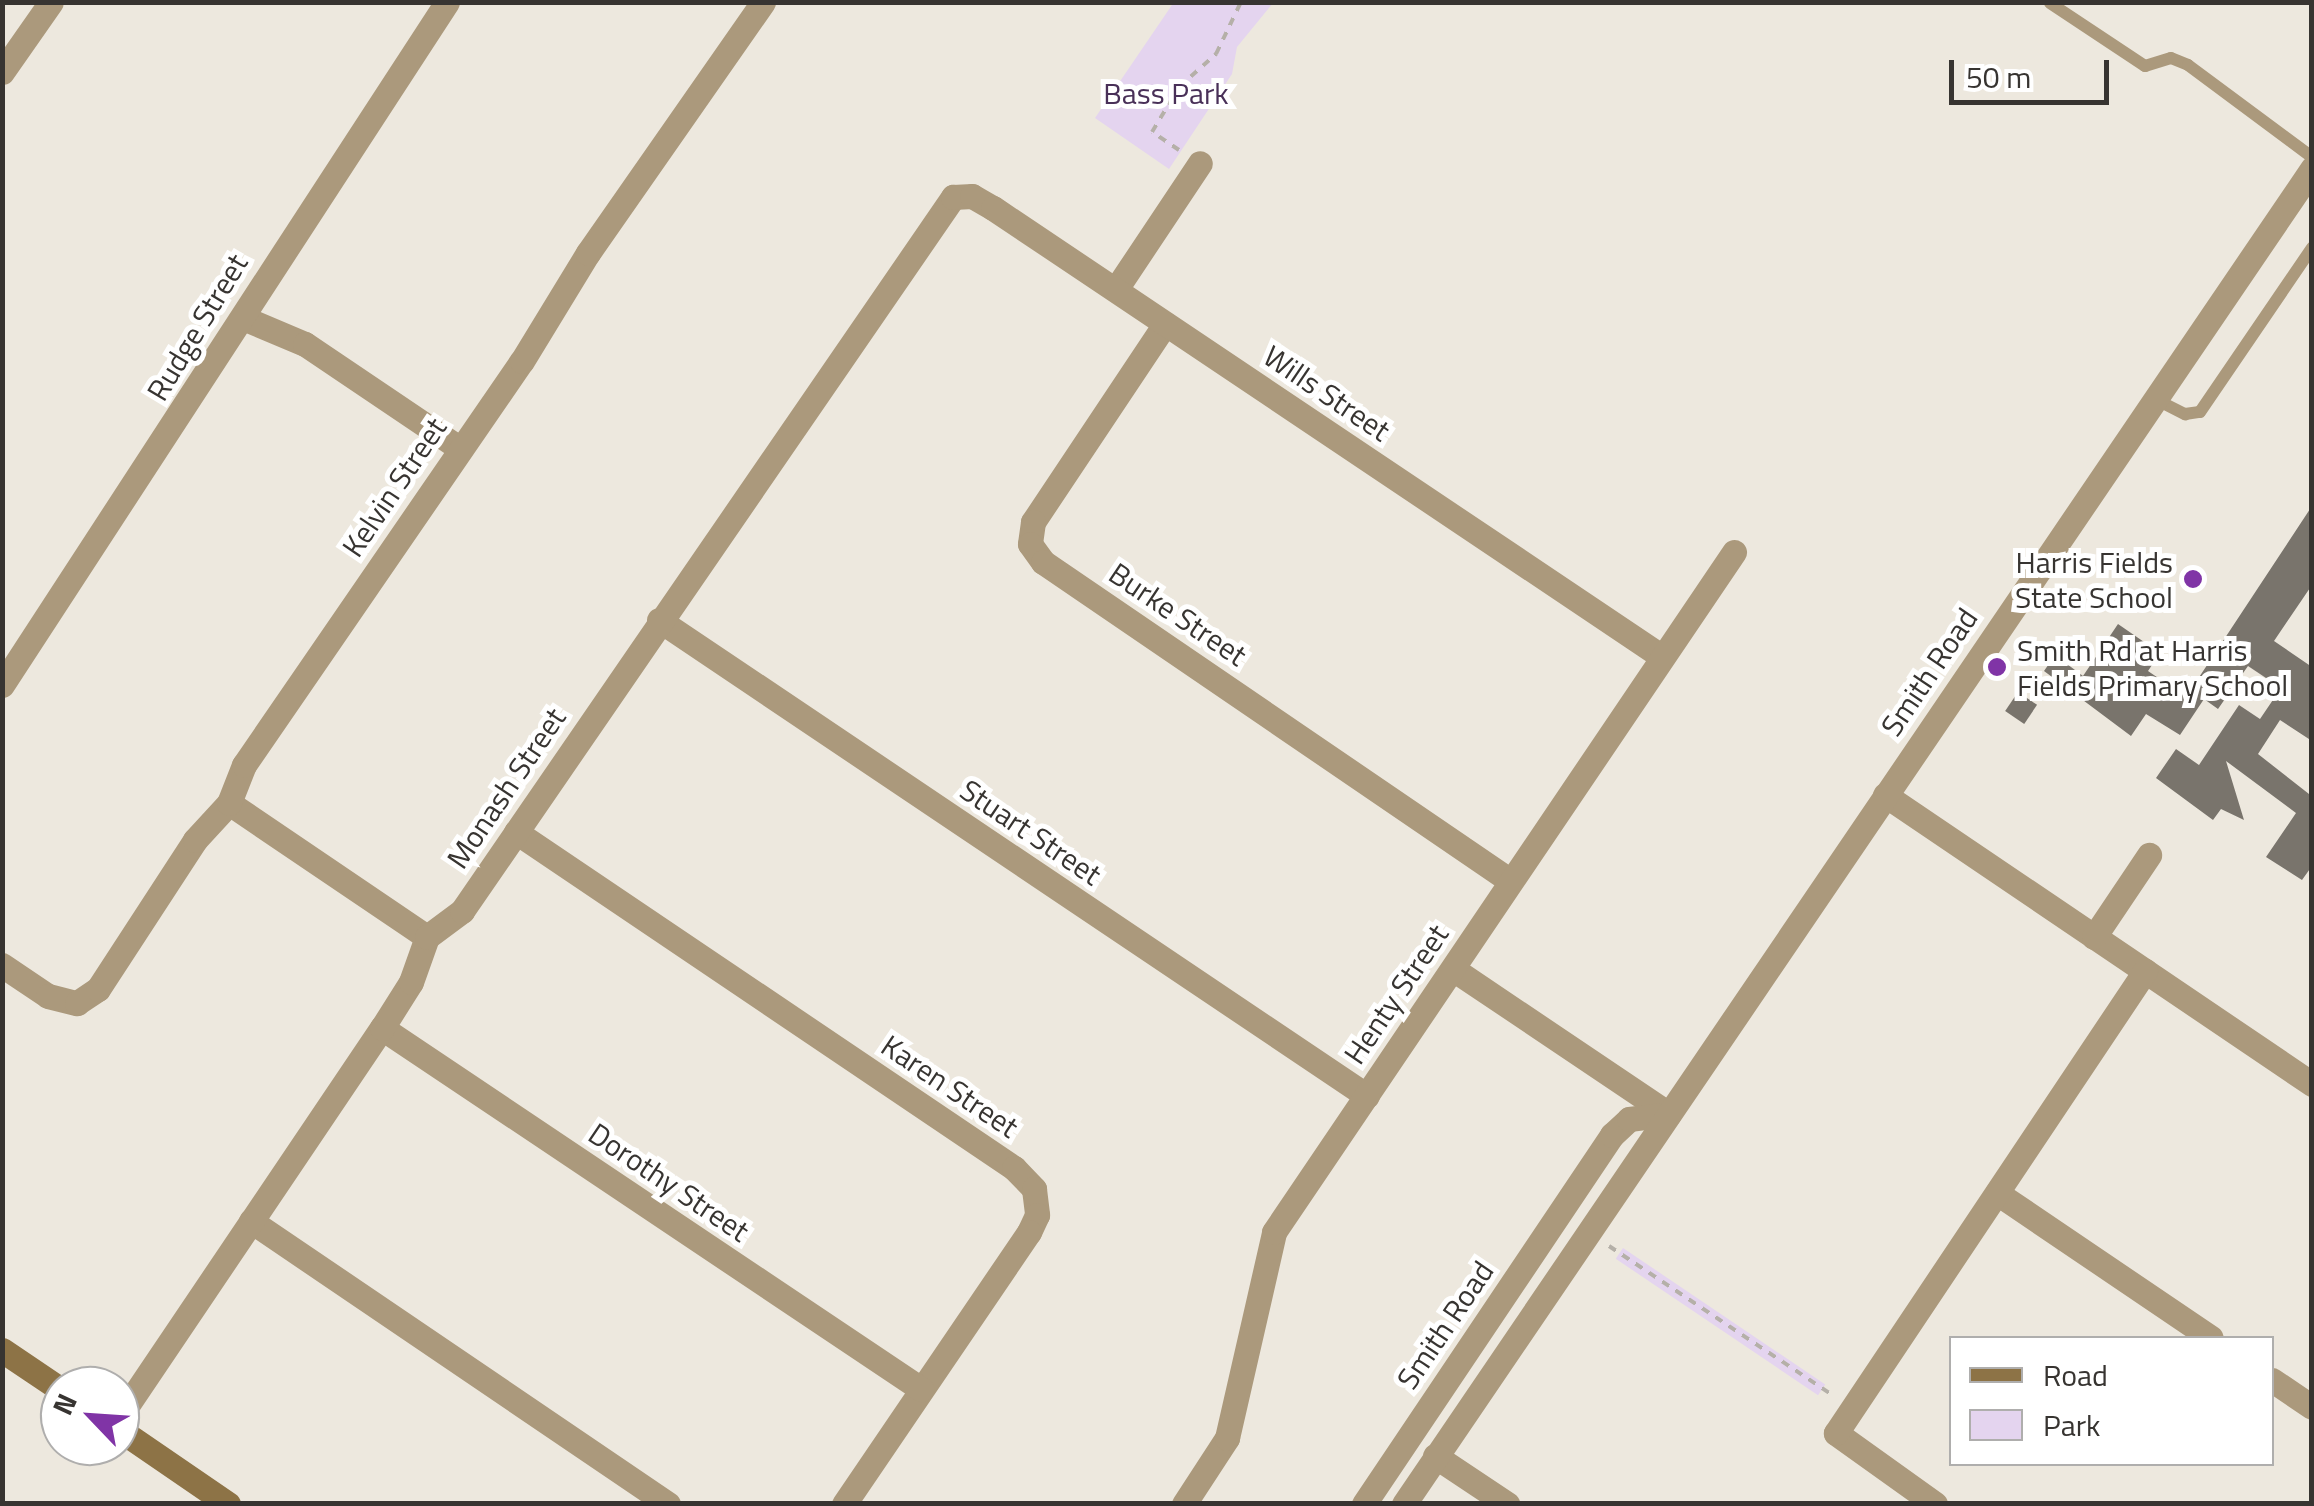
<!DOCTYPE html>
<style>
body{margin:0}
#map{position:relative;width:2314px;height:1506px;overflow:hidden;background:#ede8de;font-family:"Titillium Web",sans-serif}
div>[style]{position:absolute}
.green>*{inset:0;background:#e4d4ef;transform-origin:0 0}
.building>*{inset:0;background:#79746c;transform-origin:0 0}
.path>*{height:4px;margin-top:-2px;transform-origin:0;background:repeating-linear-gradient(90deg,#b5b0a8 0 8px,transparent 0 16px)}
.service>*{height:12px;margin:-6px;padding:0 6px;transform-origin:6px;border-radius:6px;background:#ab997c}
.minor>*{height:25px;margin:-12.5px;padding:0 12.5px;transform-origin:12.5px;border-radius:12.5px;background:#ab997c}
.tertiary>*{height:25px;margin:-12.5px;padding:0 12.5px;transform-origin:12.5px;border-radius:12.5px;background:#ab997c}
.secondary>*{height:25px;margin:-12.5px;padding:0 12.5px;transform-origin:12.5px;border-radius:12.5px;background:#8d7346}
.dots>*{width:28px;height:28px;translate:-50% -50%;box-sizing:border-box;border:5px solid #fff;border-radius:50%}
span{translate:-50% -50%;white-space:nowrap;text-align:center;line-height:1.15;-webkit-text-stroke:10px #fff;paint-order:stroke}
.park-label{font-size:30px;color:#493058}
.street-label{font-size:30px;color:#373431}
.poi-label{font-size:30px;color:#373431}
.right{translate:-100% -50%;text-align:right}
.left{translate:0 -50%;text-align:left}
.frame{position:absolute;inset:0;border:5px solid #373431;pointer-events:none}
.legend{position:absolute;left:1949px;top:1336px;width:325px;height:130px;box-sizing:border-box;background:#fff;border:2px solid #afaead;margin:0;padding:12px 18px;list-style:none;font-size:30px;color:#373431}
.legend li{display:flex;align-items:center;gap:20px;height:50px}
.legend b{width:50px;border:2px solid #afaead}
.north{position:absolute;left:40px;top:1366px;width:100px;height:100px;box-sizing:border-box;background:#fff;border:2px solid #afaead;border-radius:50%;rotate:295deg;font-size:28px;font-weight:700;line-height:40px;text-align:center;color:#373431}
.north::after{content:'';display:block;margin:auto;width:35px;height:45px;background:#8034a6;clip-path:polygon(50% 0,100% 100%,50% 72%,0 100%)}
.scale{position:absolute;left:1949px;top:60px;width:160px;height:45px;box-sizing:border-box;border:5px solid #373431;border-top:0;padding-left:12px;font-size:30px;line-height:35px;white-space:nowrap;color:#373431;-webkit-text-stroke:8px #fff;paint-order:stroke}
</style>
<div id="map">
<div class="green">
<i style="clip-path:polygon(1174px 2px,1273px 3px,1237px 47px,1232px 74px,1169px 169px,1095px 118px)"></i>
<i style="left:1623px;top:1248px;width:244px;height:13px;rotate:34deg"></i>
</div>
<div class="building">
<i style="clip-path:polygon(2312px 506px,2312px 585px,2274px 641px,2312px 667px,2312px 741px,2280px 720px,2258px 754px,2309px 794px,2312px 789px,2312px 866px,2302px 880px,2266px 857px,2296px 813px,2226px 761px,2244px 820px,2221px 809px,2213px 820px,2156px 778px,2176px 749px,2199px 765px,2239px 705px,2260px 719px,2281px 688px,2248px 666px,2218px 709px,2204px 699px,2180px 735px,2146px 714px,2131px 736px,2044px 671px,2055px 655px,2083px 676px,2118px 624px,2160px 653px,2148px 671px,2186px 697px)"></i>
<i style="left:2018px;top:692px;width:23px;height:23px;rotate:34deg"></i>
</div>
<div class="path">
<i style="left:1179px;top:150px;width:32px;rotate:-146deg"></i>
<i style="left:1152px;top:132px;width:52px;rotate:-59deg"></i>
<i style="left:1179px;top:87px;width:50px;rotate:-41.7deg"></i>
<i style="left:1216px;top:54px;width:58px;rotate:-64.3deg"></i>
<i style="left:1609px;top:1246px;width:270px;rotate:33.7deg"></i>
</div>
<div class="service">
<i style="left:2050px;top:3px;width:114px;rotate:33.6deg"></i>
<i style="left:2145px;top:66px;width:27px;rotate:-17deg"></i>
<i style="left:2171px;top:58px;width:18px;rotate:22deg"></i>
<i style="left:2188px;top:65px;width:154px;rotate:36.6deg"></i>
<i style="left:2155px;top:399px;width:34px;rotate:27deg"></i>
<i style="left:2185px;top:414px;width:15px;rotate:-8deg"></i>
<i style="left:2200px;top:412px;width:199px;rotate:-55.7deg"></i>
</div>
<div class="minor">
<i style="left:2px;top:72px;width:85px;rotate:-55deg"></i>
<i style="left:1116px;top:289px;width:151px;rotate:-56.3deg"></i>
<i style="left:243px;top:318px;width:67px;rotate:22.8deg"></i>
<i style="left:305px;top:344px;width:186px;rotate:34deg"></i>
<i style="left:1165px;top:324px;width:238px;rotate:123.7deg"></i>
<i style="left:1033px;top:522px;width:22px;rotate:98deg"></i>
<i style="left:1030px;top:544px;width:22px;rotate:54deg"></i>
<i style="left:1043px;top:562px;width:564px;rotate:34.31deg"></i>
<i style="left:659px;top:620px;width:853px;rotate:33.91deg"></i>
<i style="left:2px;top:685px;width:815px;rotate:-56.91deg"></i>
<i style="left:1885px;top:795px;width:516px;rotate:34.09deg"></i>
<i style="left:229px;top:803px;width:239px;rotate:34.1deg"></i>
<i style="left:516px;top:832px;width:601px;rotate:34.01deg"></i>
<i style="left:1014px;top:1168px;width:29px;rotate:46deg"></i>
<i style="left:1034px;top:1189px;width:26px;rotate:83deg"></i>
<i style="left:1037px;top:1215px;width:19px;rotate:115deg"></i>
<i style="left:1029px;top:1232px;width:329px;rotate:124.2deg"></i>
<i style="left:2094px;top:937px;width:99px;rotate:-56.1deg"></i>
<i style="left:2px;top:965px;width:55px;rotate:34deg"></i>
<i style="left:48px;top:996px;width:30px;rotate:14deg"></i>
<i style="left:77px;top:1003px;width:25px;rotate:-34deg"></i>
<i style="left:98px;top:989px;width:178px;rotate:-56.9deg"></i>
<i style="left:195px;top:840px;width:50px;rotate:-47.4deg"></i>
<i style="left:229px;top:803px;width:41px;rotate:-68.5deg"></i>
<i style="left:244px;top:765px;width:490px;rotate:-55.5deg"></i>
<i style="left:522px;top:361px;width:127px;rotate:-58.6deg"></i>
<i style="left:588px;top:253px;width:306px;rotate:-55.1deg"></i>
<i style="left:1453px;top:969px;width:260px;rotate:33.9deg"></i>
<i style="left:382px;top:1028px;width:649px;rotate:33.81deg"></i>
<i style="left:1997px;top:1193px;width:258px;rotate:34.1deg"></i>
<i style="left:251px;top:1221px;width:504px;rotate:34.16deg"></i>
<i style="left:2272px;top:1380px;width:48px;rotate:34deg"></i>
<i style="left:120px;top:1416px;width:468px;rotate:-56deg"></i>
<i style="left:382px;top:1028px;width:54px;rotate:-57.8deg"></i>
<i style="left:411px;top:982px;width:48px;rotate:-70.4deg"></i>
<i style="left:427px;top:937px;width:44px;rotate:-36.6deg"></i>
<i style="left:462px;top:911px;width:867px;rotate:-55.48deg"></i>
<i style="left:953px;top:197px;width:19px;rotate:-3deg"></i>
<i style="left:972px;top:196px;width:24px;rotate:30deg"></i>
<i style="left:993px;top:208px;width:804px;rotate:33.85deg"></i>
<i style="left:1435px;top:1456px;width:87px;rotate:33.7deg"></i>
<i style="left:1184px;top:1504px;width:79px;rotate:-56.9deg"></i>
<i style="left:1227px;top:1438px;width:211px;rotate:-77.1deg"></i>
<i style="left:1274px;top:1232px;width:821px;rotate:-55.92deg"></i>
<i style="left:1364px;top:1504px;width:445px;rotate:-56.1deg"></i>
<i style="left:1612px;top:1135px;width:23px;rotate:-43deg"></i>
<i style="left:1629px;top:1119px;width:40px;rotate:-7.1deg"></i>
<i style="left:1935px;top:1504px;width:122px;rotate:-144.4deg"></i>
<i style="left:1836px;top:1433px;width:556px;rotate:-56.22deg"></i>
</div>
<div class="tertiary">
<i style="left:1404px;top:1504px;width:1615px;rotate:-55.78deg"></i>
</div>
<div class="secondary">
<i style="left:2px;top:1350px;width:70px;rotate:33.9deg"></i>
<i style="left:120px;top:1430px;width:131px;rotate:34.4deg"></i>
</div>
<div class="dots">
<i style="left:2193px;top:579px;background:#8034a6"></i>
<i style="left:1997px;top:667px;background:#8034a6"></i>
</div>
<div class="park-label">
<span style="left:1166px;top:93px">Bass Park</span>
</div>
<div class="street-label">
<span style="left:197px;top:327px;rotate:-59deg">Rudge Street</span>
<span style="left:1327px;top:393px;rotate:34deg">Wills Street</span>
<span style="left:394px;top:487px;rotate:-56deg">Kelvin Street</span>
<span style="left:1178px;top:614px;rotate:34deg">Burke Street</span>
<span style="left:1929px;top:672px;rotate:-56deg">Smith Road</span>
<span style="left:506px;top:788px;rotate:-56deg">Monash Street</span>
<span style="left:1031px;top:832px;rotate:34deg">Stuart Street</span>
<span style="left:1396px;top:994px;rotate:-56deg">Henty Street</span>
<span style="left:950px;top:1086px;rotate:34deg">Karen Street</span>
<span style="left:669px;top:1182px;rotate:34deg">Dorothy Street</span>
<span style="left:1445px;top:1325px;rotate:-56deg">Smith Road</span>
</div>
<div class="poi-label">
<span class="right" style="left:2173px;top:579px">Harris Fields<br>State School</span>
<span class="left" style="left:2017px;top:667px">Smith Rd at Harris<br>Fields Primary School</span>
</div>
<div class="frame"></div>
<ul class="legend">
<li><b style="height:12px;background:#8d7346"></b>Road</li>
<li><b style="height:28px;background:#e4d4ef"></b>Park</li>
</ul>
<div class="north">N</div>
<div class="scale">50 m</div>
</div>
